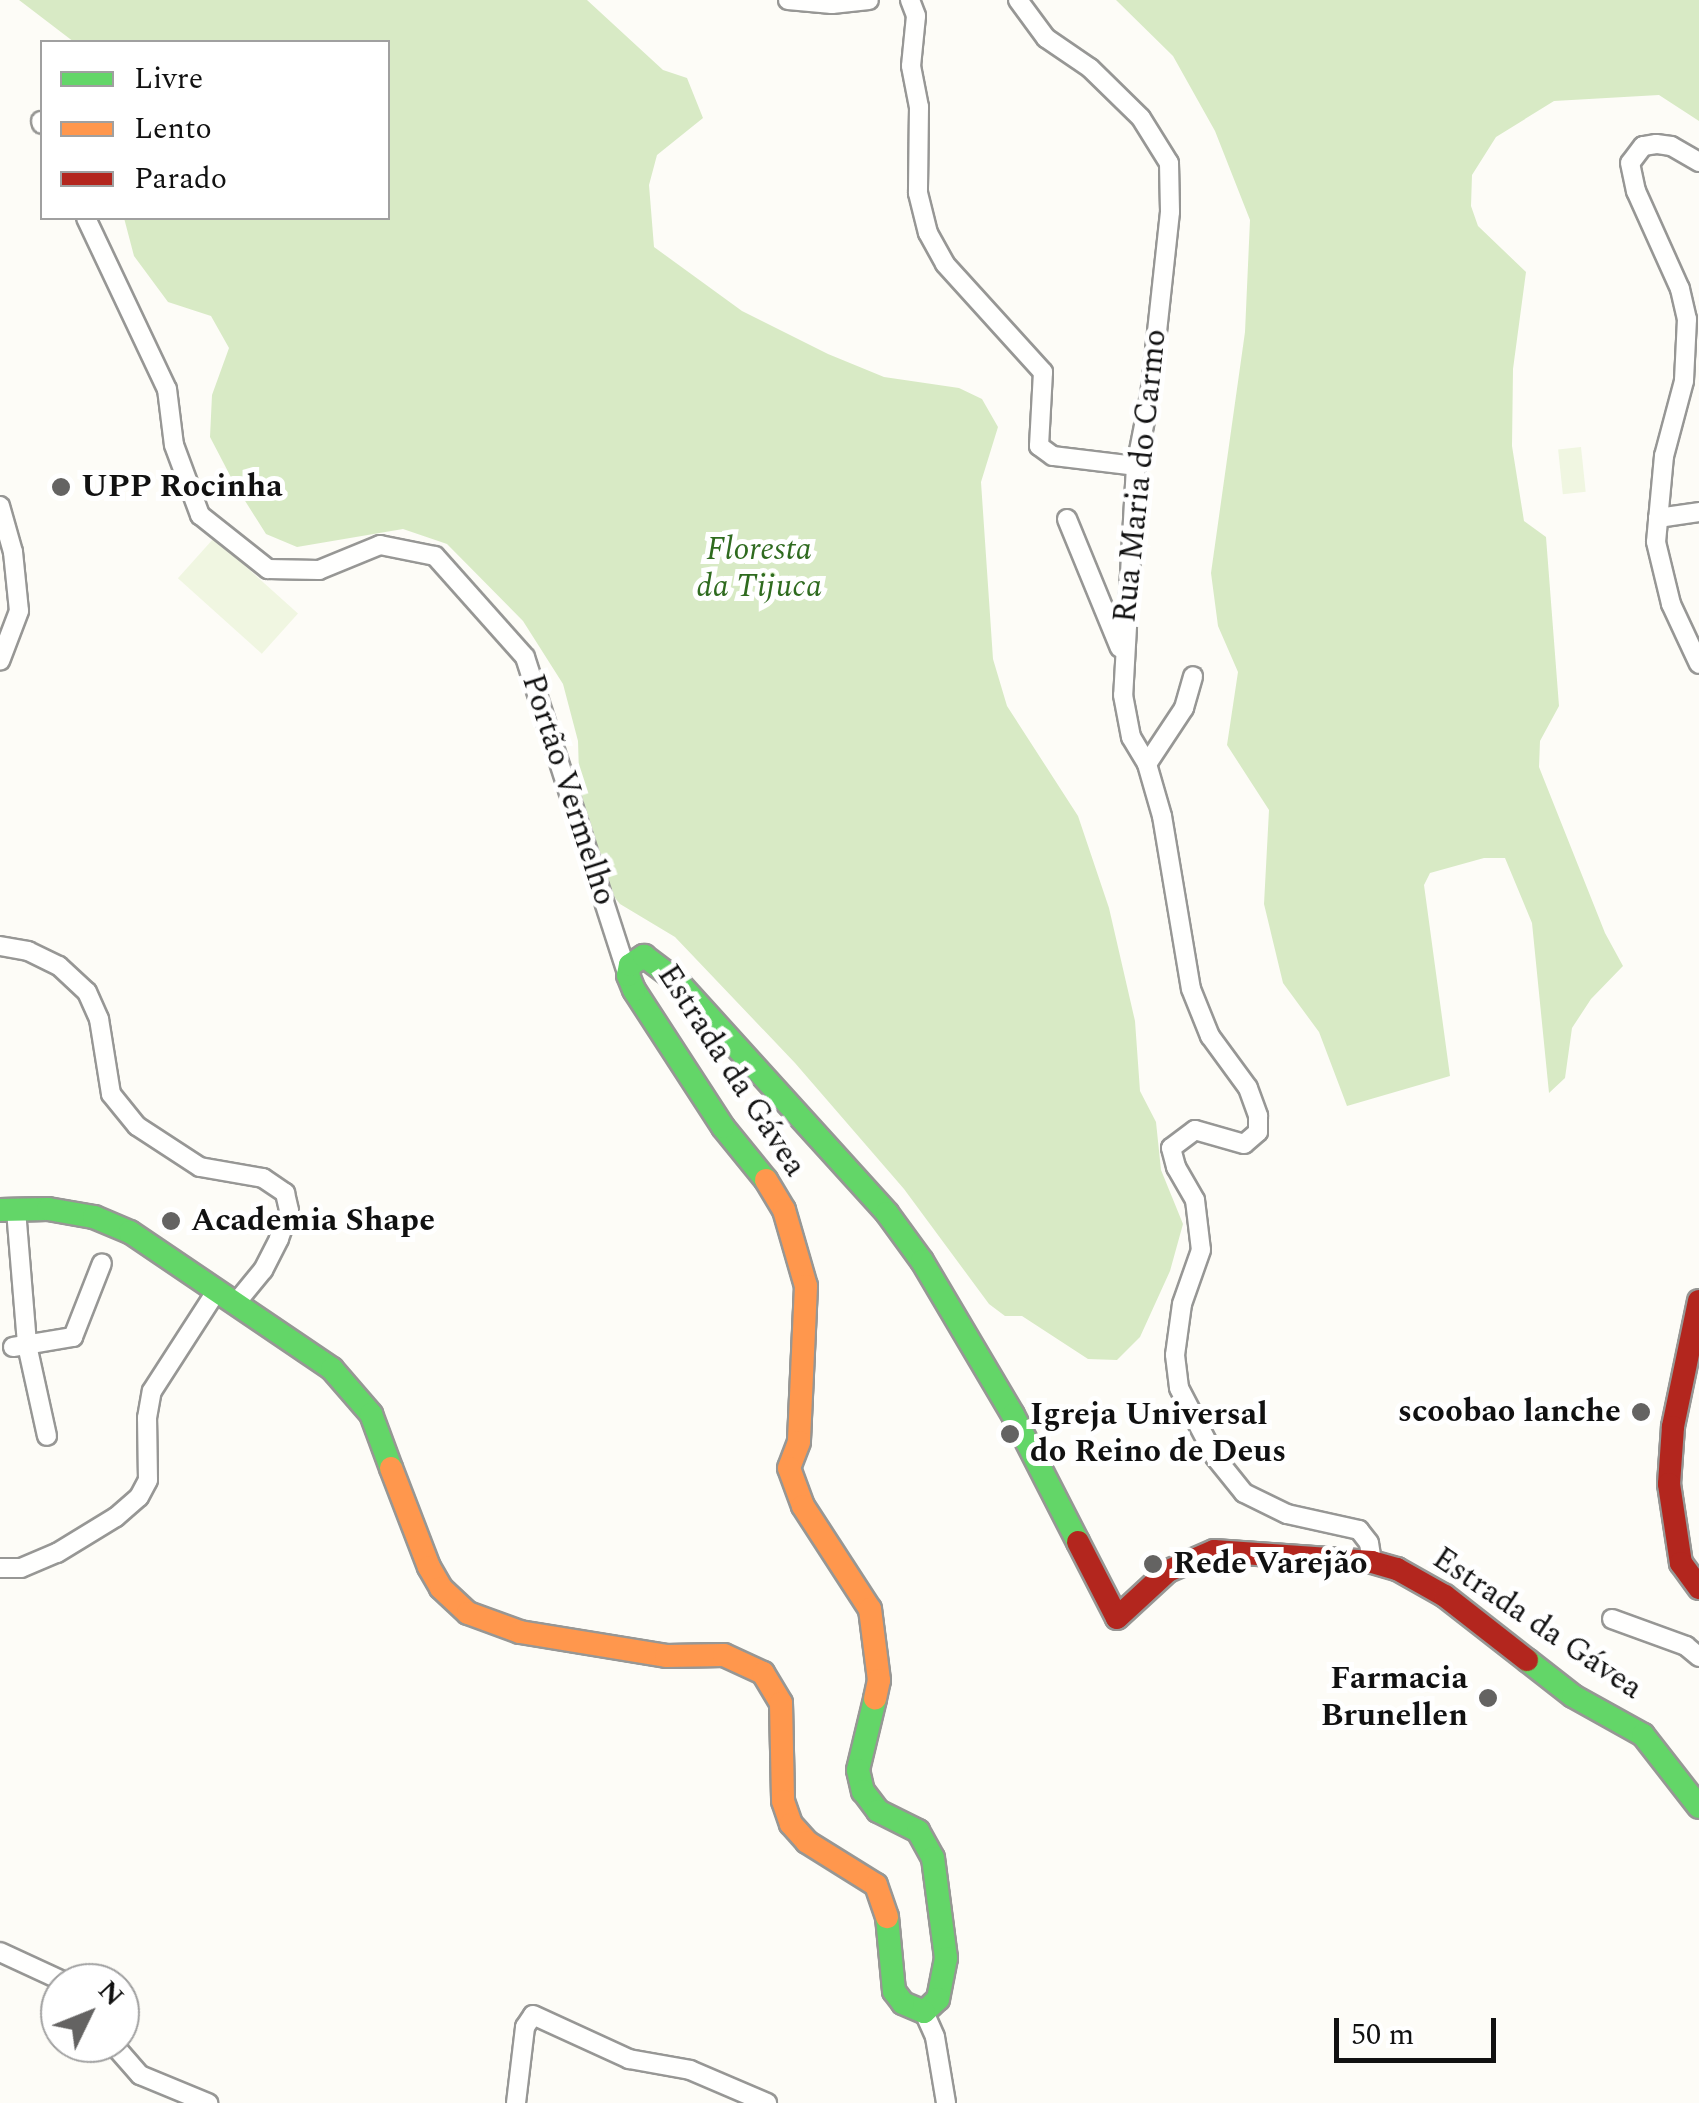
<!DOCTYPE html>
<meta charset="utf-8">
<style>
body{margin:0}
#map{position:relative;width:1699px;height:2103px;overflow:hidden;background:#fdfcf7;font-family:Spectral,serif}
div>[style]{position:absolute}
.forest>*{inset:0;background:#d8eac5}
.pitch>*{inset:0;background:#f0f6e1;transform-origin:0 0}
.roads{filter:drop-shadow(2px 0 #979795) drop-shadow(-2px 0 #979795) drop-shadow(0 2px #979795) drop-shadow(0 -2px #979795)}
.street>*{height:18px;margin:-9px;padding:0 9px;transform-origin:9px;border-radius:9px;background:#fffffe}
.fast>*{height:22px;margin:-11px;padding:0 11px;transform-origin:11px;border-radius:11px;background:#63d668}
.slow>*{height:22px;margin:-11px;padding:0 11px;transform-origin:11px;border-radius:11px;background:#ff974d}
.jam>*{height:22px;margin:-11px;padding:0 11px;transform-origin:11px;border-radius:11px;background:#b3261e}
.dots>*{width:28px;height:28px;translate:-50% -50%;box-sizing:border-box;border:5px solid #fff;border-radius:50%}
span{translate:-50% -50%;white-space:nowrap;text-align:center;line-height:1.15;-webkit-text-stroke:10px #fff;paint-order:stroke}
.street-label{font-size:32px;color:#111}
.poi-label{font-size:32px;color:#111;font-weight:700}
.left{translate:0 -50%;text-align:left}
.right{translate:-100% -50%;text-align:right}
.park-label{font-size:32px;color:#2f6b1f;font-style:italic}
.legend{position:absolute;left:40px;top:40px;width:350px;height:180px;box-sizing:border-box;background:#fff;border:2px solid #a0a0a0;margin:0;padding:12px 18px;list-style:none;font-size:30px;color:#111}
.legend li{display:flex;align-items:center;gap:20px;height:50px}
.legend b{width:50px;border:2px solid #a0a0a0}
.north{position:absolute;left:40px;top:1963px;width:100px;height:100px;box-sizing:border-box;background:#fff;border:2px solid #a0a0a0;border-radius:50%;rotate:47deg;font-size:28px;font-weight:700;line-height:40px;text-align:center;color:#111}
.north::after{content:'';display:block;margin:auto;width:35px;height:45px;background:#646362;clip-path:polygon(50% 0,100% 100%,50% 72%,0 100%)}
.scale{position:absolute;left:1334px;top:2018px;width:162px;height:45px;box-sizing:border-box;border:5px solid #111;border-top:0;padding-left:12px;font-size:30px;line-height:35px;white-space:nowrap;color:#111;-webkit-text-stroke:8px #fff;paint-order:stroke}
</style>
<div id="map">
<div class="forest">
<i style="clip-path:polygon(19px 0,587px 0,663px 70px,687px 78px,703px 118px,657px 155px,649px 185px,654px 247px,742px 311px,828px 354px,884px 377px,959px 388px,982px 399px,998px 427px,981px 482px,993px 659px,1007px 706px,1078px 816px,1109px 908px,1135px 1021px,1140px 1091px,1156px 1122px,1161px 1170px,1183px 1224px,1170px 1271px,1140px 1337px,1117px 1360px,1088px 1359px,1022px 1316px,1005px 1316px,989px 1304px,904px 1189px,795px 1063px,675px 937px,620px 904px,595px 873px,580px 807px,578px 741px,563px 684px,523px 621px,447px 544px,403px 529px,297px 547px,266px 534px,235px 485px,210px 437px,212px 395px,229px 348px,211px 316px,168px 302px,134px 256px,124px 218px,388px 218px,388px 42px,74px 42px)"></i>
<i style="clip-path:polygon(1116px 0,1699px 0,1699px 121px,1659px 95px,1554px 101px,1496px 137px,1472px 175px,1471px 206px,1478px 226px,1526px 272px,1513px 369px,1512px 446px,1524px 521px,1546px 537px,1559px 706px,1540px 741px,1539px 767px,1605px 933px,1623px 966px,1591px 999px,1572px 1028px,1565px 1078px,1549px 1093px,1532px 923px,1505px 858px,1484px 858px,1430px 873px,1424px 885px,1450px 1076px,1347px 1106px,1319px 1032px,1283px 983px,1264px 904px,1269px 810px,1227px 745px,1238px 672px,1218px 626px,1211px 573px,1245px 332px,1250px 220px,1215px 131px,1173px 56px)"></i>
</div>
<div class="pitch">
<i style="left:1581px;top:447px;width:45px;height:23px;rotate:84deg"></i>
<i style="left:214px;top:538px;width:113px;height:54px;rotate:42deg"></i>
</div>
<div class="roads">
<div class="street">
<i style="left:788px;top:0;width:44px;rotate:5.2deg"></i>
<i style="left:832px;top:4px;width:37px;rotate:-6deg"></i>
<i style="left:910px;top:0;width:17px;rotate:69deg"></i>
<i style="left:916px;top:16px;width:50px;rotate:95.7deg"></i>
<i style="left:911px;top:66px;width:42px;rotate:79deg"></i>
<i style="left:919px;top:107px;width:86px;rotate:90.7deg"></i>
<i style="left:918px;top:193px;width:41px;rotate:76deg"></i>
<i style="left:928px;top:233px;width:35px;rotate:61deg"></i>
<i style="left:945px;top:264px;width:146px;rotate:47.8deg"></i>
<i style="left:1043px;top:372px;width:74px;rotate:93.1deg"></i>
<i style="left:1039px;top:446px;width:17px;rotate:36deg"></i>
<i style="left:1053px;top:456px;width:84px;rotate:6.9deg"></i>
<i style="left:1018px;top:0;width:47px;rotate:53.6deg"></i>
<i style="left:1046px;top:38px;width:53px;rotate:34.3deg"></i>
<i style="left:1090px;top:68px;width:71px;rotate:44.4deg"></i>
<i style="left:1141px;top:118px;width:53px;rotate:58.1deg"></i>
<i style="left:1169px;top:163px;width:49px;rotate:88.8deg"></i>
<i style="left:1170px;top:212px;width:184px;rotate:96.2deg"></i>
<i style="left:1150px;top:395px;width:72px;rotate:101.2deg"></i>
<i style="left:1136px;top:466px;width:229px;rotate:93.2deg"></i>
<i style="left:1123px;top:695px;width:43px;rotate:79.2deg"></i>
<i style="left:1131px;top:737px;width:31px;rotate:59deg"></i>
<i style="left:1147px;top:764px;width:54px;rotate:73.9deg"></i>
<i style="left:1162px;top:816px;width:175px;rotate:80.5deg"></i>
<i style="left:1191px;top:989px;width:51px;rotate:68deg"></i>
<i style="left:1210px;top:1036px;width:64px;rotate:53.8deg"></i>
<i style="left:1248px;top:1088px;width:30px;rotate:70deg"></i>
<i style="left:1258px;top:1116px;width:16px;rotate:90deg"></i>
<i style="left:1258px;top:1132px;width:18px;rotate:139deg"></i>
<i style="left:1244px;top:1144px;width:51px;rotate:-164.1deg"></i>
<i style="left:1195px;top:1130px;width:30px;rotate:143deg"></i>
<i style="left:1171px;top:1148px;width:20px;rotate:75deg"></i>
<i style="left:1176px;top:1167px;width:38px;rotate:60deg"></i>
<i style="left:1195px;top:1200px;width:50px;rotate:83.2deg"></i>
<i style="left:1201px;top:1250px;width:57px;rotate:109.4deg"></i>
<i style="left:1182px;top:1304px;width:51px;rotate:97.8deg"></i>
<i style="left:1175px;top:1355px;width:33px;rotate:83deg"></i>
<i style="left:1179px;top:1388px;width:78px;rotate:62.4deg"></i>
<i style="left:1215px;top:1457px;width:46px;rotate:51.1deg"></i>
<i style="left:1244px;top:1493px;width:48px;rotate:26deg"></i>
<i style="left:1287px;top:1514px;width:74px;rotate:12.5deg"></i>
<i style="left:1359px;top:1530px;width:16px;rotate:52deg"></i>
<i style="left:1369px;top:1543px;width:19px;rotate:81deg"></i>
<i style="left:41px;top:121px;width:3px;rotate:72deg"></i>
<i style="left:1699px;top:162px;width:32px;rotate:-150deg"></i>
<i style="left:1671px;top:146px;width:15px;rotate:-172deg"></i>
<i style="left:1656px;top:144px;width:13px;rotate:171deg"></i>
<i style="left:1643px;top:146px;width:21px;rotate:127deg"></i>
<i style="left:1630px;top:163px;width:29px;rotate:78deg"></i>
<i style="left:1636px;top:191px;width:107px;rotate:65.8deg"></i>
<i style="left:1680px;top:289px;width:31px;rotate:77deg"></i>
<i style="left:1687px;top:319px;width:62px;rotate:92.8deg"></i>
<i style="left:1684px;top:381px;width:78px;rotate:104.9deg"></i>
<i style="left:1664px;top:456px;width:86px;rotate:95.3deg"></i>
<i style="left:1656px;top:542px;width:64px;rotate:76.4deg"></i>
<i style="left:1671px;top:604px;width:66px;rotate:65deg"></i>
<i style="left:86px;top:218px;width:189px;rotate:64.7deg"></i>
<i style="left:167px;top:389px;width:56px;rotate:82.9deg"></i>
<i style="left:174px;top:445px;width:75px;rotate:69.6deg"></i>
<i style="left:200px;top:515px;width:87px;rotate:38.5deg"></i>
<i style="left:268px;top:569px;width:51px;rotate:1.1deg"></i>
<i style="left:319px;top:570px;width:66px;rotate:-22.3deg"></i>
<i style="left:380px;top:545px;width:56px;rotate:11.3deg"></i>
<i style="left:435px;top:556px;width:135px;rotate:48.3deg"></i>
<i style="left:525px;top:657px;width:334px;rotate:72.1deg"></i>
<i style="left:0;top:506px;width:48px;rotate:74.2deg"></i>
<i style="left:13px;top:552px;width:59px;rotate:84.2deg"></i>
<i style="left:19px;top:611px;width:53px;rotate:110.8deg"></i>
<i style="left:1658px;top:518px;width:41px;rotate:-8.3deg"></i>
<i style="left:1067px;top:519px;width:139px;rotate:67.7deg"></i>
<i style="left:1147px;top:764px;width:67px;rotate:-56.5deg"></i>
<i style="left:1184px;top:708px;width:33px;rotate:-74deg"></i>
<i style="left:0;top:946px;width:28px;rotate:10deg"></i>
<i style="left:28px;top:951px;width:34px;rotate:26deg"></i>
<i style="left:59px;top:966px;width:38px;rotate:43deg"></i>
<i style="left:87px;top:992px;width:30px;rotate:66deg"></i>
<i style="left:99px;top:1019px;width:76px;rotate:80.9deg"></i>
<i style="left:111px;top:1094px;width:41px;rotate:50.9deg"></i>
<i style="left:137px;top:1126px;width:75px;rotate:33.1deg"></i>
<i style="left:200px;top:1167px;width:64px;rotate:9.9deg"></i>
<i style="left:263px;top:1178px;width:27px;rotate:34deg"></i>
<i style="left:285px;top:1193px;width:18px;rotate:77deg"></i>
<i style="left:289px;top:1211px;width:30px;rotate:110deg"></i>
<i style="left:279px;top:1239px;width:35px;rotate:117deg"></i>
<i style="left:263px;top:1270px;width:43px;rotate:129.3deg"></i>
<i style="left:16px;top:1210px;width:135px;rotate:85.3deg"></i>
<i style="left:27px;top:1345px;width:93px;rotate:77.6deg"></i>
<i style="left:13px;top:1347px;width:61px;rotate:-9.5deg"></i>
<i style="left:73px;top:1337px;width:79px;rotate:-68.6deg"></i>
<i style="left:0;top:1568px;width:21px"></i>
<i style="left:21px;top:1568px;width:39px;rotate:-23deg"></i>
<i style="left:57px;top:1553px;width:69px;rotate:-31.4deg"></i>
<i style="left:116px;top:1517px;width:30px;rotate:-41deg"></i>
<i style="left:139px;top:1497px;width:19px;rotate:-62deg"></i>
<i style="left:148px;top:1480px;width:62px;rotate:-90.9deg"></i>
<i style="left:147px;top:1418px;width:27px;rotate:-80deg"></i>
<i style="left:152px;top:1391px;width:120px;rotate:-57.2deg"></i>
<i style="left:1612px;top:1619px;width:79px;rotate:20deg"></i>
<i style="left:1686px;top:1646px;width:17px;rotate:40deg"></i>
<i style="left:0;top:1952px;width:74px;rotate:24.8deg"></i>
<i style="left:924px;top:2012px;width:27px;rotate:66deg"></i>
<i style="left:935px;top:2037px;width:67px;rotate:80.5deg"></i>
<i style="left:112px;top:2043px;width:43px;rotate:48.8deg"></i>
<i style="left:140px;top:2075px;width:74px;rotate:22.4deg"></i>
<i style="left:516px;top:2103px;width:77px;rotate:-83.2deg"></i>
<i style="left:525px;top:2027px;width:14px;rotate:-56deg"></i>
<i style="left:533px;top:2015px;width:106px;rotate:24.6deg"></i>
<i style="left:629px;top:2059px;width:62px;rotate:10.2deg"></i>
<i style="left:690px;top:2070px;width:84px;rotate:23.2deg"></i>
</div>
<div class="fast">
<i style="left:766px;top:1180px;width:68px;rotate:-129.1deg"></i>
<i style="left:723px;top:1127px;width:163px;rotate:-123deg"></i>
<i style="left:634px;top:990px;width:16px;rotate:-112deg"></i>
<i style="left:628px;top:975px;width:10px;rotate:-79deg"></i>
<i style="left:630px;top:965px;width:17px;rotate:-33deg"></i>
<i style="left:644px;top:956px;width:39px;rotate:37deg"></i>
<i style="left:675px;top:979px;width:316px;rotate:47.8deg"></i>
<i style="left:887px;top:1213px;width:59px;rotate:53.9deg"></i>
<i style="left:922px;top:1261px;width:179px;rotate:59.4deg"></i>
<i style="left:1013px;top:1415px;width:143px;rotate:62.9deg"></i>
<i style="left:0;top:1210px;width:48px;rotate:-1.2deg"></i>
<i style="left:48px;top:1209px;width:47px;rotate:9.9deg"></i>
<i style="left:94px;top:1217px;width:39px;rotate:23deg"></i>
<i style="left:130px;top:1232px;width:244px;rotate:34.1deg"></i>
<i style="left:332px;top:1369px;width:60px;rotate:49.1deg"></i>
<i style="left:371px;top:1414px;width:58px;rotate:69.7deg"></i>
<i style="left:1527px;top:1660px;width:58px;rotate:38deg"></i>
<i style="left:1573px;top:1696px;width:80px;rotate:29.1deg"></i>
<i style="left:1643px;top:1735px;width:91px;rotate:52.1deg"></i>
<i style="left:875px;top:1699px;width:73px;rotate:103.5deg"></i>
<i style="left:858px;top:1770px;width:22px;rotate:77deg"></i>
<i style="left:863px;top:1791px;width:25px;rotate:53deg"></i>
<i style="left:878px;top:1811px;width:45px;rotate:26.6deg"></i>
<i style="left:918px;top:1831px;width:31px;rotate:61deg"></i>
<i style="left:933px;top:1858px;width:101px;rotate:82.6deg"></i>
<i style="left:946px;top:1958px;width:42px;rotate:101deg"></i>
<i style="left:938px;top:1999px;width:19px;rotate:137deg"></i>
<i style="left:924px;top:2012px;width:23px;rotate:-157deg"></i>
<i style="left:903px;top:2003px;width:15px;rotate:-127deg"></i>
<i style="left:894px;top:1991px;width:74px;rotate:-95.4deg"></i>
</div>
<div class="slow">
<i style="left:766px;top:1180px;width:35px;rotate:59deg"></i>
<i style="left:784px;top:1210px;width:79px;rotate:73.9deg"></i>
<i style="left:806px;top:1286px;width:156px;rotate:92.6deg"></i>
<i style="left:799px;top:1442px;width:28px;rotate:111deg"></i>
<i style="left:789px;top:1468px;width:40px;rotate:69.8deg"></i>
<i style="left:803px;top:1506px;width:123px;rotate:57deg"></i>
<i style="left:870px;top:1609px;width:72px;rotate:82.8deg"></i>
<i style="left:879px;top:1680px;width:19px;rotate:102deg"></i>
<i style="left:391px;top:1468px;width:106px;rotate:69deg"></i>
<i style="left:429px;top:1567px;width:24px;rotate:60deg"></i>
<i style="left:441px;top:1588px;width:37px;rotate:43deg"></i>
<i style="left:468px;top:1613px;width:55px;rotate:20.1deg"></i>
<i style="left:520px;top:1632px;width:148px;rotate:9.3deg"></i>
<i style="left:666px;top:1656px;width:58px;rotate:-1deg"></i>
<i style="left:724px;top:1655px;width:43px;rotate:24.8deg"></i>
<i style="left:763px;top:1673px;width:35px;rotate:59deg"></i>
<i style="left:781px;top:1703px;width:98px;rotate:88.8deg"></i>
<i style="left:783px;top:1801px;width:24px;rotate:71deg"></i>
<i style="left:791px;top:1824px;width:24px;rotate:48deg"></i>
<i style="left:807px;top:1842px;width:81px;rotate:31.9deg"></i>
<i style="left:876px;top:1885px;width:34px;rotate:71deg"></i>
</div>
<div class="jam">
<i style="left:1699px;top:1301px;width:129px;rotate:101.7deg"></i>
<i style="left:1673px;top:1427px;width:57px;rotate:94deg"></i>
<i style="left:1669px;top:1484px;width:80px;rotate:81.4deg"></i>
<i style="left:1681px;top:1563px;width:31px;rotate:54deg"></i>
<i style="left:1078px;top:1542px;width:85px;rotate:62.8deg"></i>
<i style="left:1117px;top:1618px;width:69px;rotate:-42.7deg"></i>
<i style="left:1168px;top:1571px;width:50px;rotate:-23.5deg"></i>
<i style="left:1214px;top:1551px;width:158px;rotate:4deg"></i>
<i style="left:1372px;top:1562px;width:26px;rotate:16deg"></i>
<i style="left:1397px;top:1569px;width:55px;rotate:29.4deg"></i>
<i style="left:1445px;top:1596px;width:104px;rotate:38deg"></i>
</div>
</div>
<div class="dots">
<i style="left:61px;top:487px;background:#646362"></i>
<i style="left:171px;top:1221px;background:#646362"></i>
<i style="left:1641px;top:1412px;background:#646362"></i>
<i style="left:1010px;top:1434px;background:#646362"></i>
<i style="left:1153px;top:1564px;background:#646362"></i>
<i style="left:1488px;top:1698px;background:#646362"></i>
</div>
<div class="street-label">
<span style="left:1141px;top:476px;rotate:-84deg">Rua Maria do Carmo</span>
<span style="left:568px;top:790px;rotate:72deg">Portão Vermelho</span>
<span style="left:731px;top:1071px;rotate:57deg">Estrada da Gávea</span>
<span style="left:1537px;top:1624px;rotate:34deg">Estrada da Gávea</span>
</div>
<div class="poi-label">
<span class="left" style="left:81px;top:487px">UPP Rocinha</span>
<span class="left" style="left:191px;top:1221px">Academia Shape</span>
<span class="right" style="left:1621px;top:1412px">scoobao lanche</span>
<span class="left" style="left:1030px;top:1434px">Igreja Universal<br>do Reino de Deus</span>
<span class="left" style="left:1173px;top:1564px">Rede Varejão</span>
<span class="right" style="left:1468px;top:1698px">Farmacia<br>Brunellen</span>
</div>
<div class="park-label">
<span style="left:759px;top:569px">Floresta<br>da Tijuca</span>
</div>
<ul class="legend">
<li><b style="height:12px;background:#63d668"></b>Livre</li>
<li><b style="height:12px;background:#ff974d"></b>Lento</li>
<li><b style="height:12px;background:#b3261e"></b>Parado</li>
</ul>
<div class="north">N</div>
<div class="scale">50 m</div>
</div>
